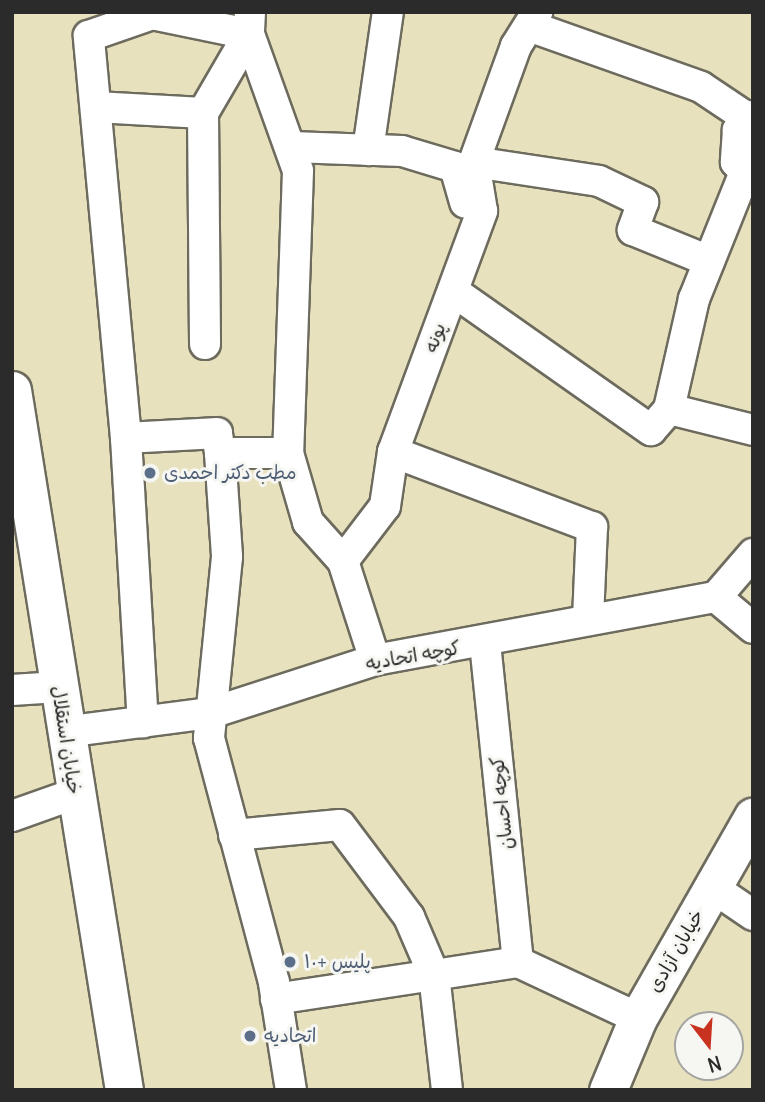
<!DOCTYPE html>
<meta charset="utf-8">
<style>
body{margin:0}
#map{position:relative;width:765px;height:1102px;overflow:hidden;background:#e8e1be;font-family:Delius,"Playpen Sans Arabic",sans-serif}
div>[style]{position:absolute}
.roads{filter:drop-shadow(2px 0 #6d6b5e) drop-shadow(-2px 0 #6d6b5e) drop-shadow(0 2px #6d6b5e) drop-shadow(0 -2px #6d6b5e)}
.minor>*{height:30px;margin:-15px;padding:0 15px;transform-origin:15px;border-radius:15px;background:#fff}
.tertiary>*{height:37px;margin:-18.5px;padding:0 18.5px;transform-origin:18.5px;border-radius:18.5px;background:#fff}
.dots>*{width:19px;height:19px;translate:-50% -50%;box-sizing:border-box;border:4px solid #f6f6f2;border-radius:50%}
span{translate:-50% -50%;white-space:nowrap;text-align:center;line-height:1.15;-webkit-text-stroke:6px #f6f6f2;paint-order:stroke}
.street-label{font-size:19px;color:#2b2b2b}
.service-label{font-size:19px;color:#4e5e75}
.left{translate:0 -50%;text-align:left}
.frame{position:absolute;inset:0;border:14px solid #2b2b2b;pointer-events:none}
.north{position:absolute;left:674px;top:1011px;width:70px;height:70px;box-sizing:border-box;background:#f6f6f2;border:2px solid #a5a5a2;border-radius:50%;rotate:163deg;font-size:19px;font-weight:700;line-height:28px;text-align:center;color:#2b2b2b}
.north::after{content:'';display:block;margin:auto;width:24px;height:32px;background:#c8321e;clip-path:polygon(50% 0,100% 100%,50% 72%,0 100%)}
</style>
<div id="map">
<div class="roads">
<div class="minor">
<i style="left:250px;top:12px;width:22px;rotate:93deg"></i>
<i style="left:249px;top:34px;width:145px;rotate:70.3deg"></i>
<i style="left:298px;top:171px;width:282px;rotate:92deg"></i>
<i style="left:288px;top:453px;width:68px;rotate:180deg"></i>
<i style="left:220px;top:453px;width:104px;rotate:86.1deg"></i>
<i style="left:227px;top:557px;width:182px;rotate:95.7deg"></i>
<i style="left:209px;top:738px;width:253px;rotate:75.1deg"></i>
<i style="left:274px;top:983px;width:108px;rotate:81deg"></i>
<i style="left:529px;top:26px;width:182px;rotate:19.5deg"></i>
<i style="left:701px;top:87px;width:58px;rotate:33.7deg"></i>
<i style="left:96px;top:107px;width:107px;rotate:3.2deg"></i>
<i style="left:203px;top:113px;width:91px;rotate:-59.8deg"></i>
<i style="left:203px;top:113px;width:231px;rotate:89.5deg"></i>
<i style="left:753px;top:116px;width:21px;rotate:137deg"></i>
<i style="left:738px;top:130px;width:32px;rotate:94deg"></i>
<i style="left:736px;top:162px;width:25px;rotate:47deg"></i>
<i style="left:292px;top:147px;width:110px;rotate:2.1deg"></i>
<i style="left:402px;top:151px;width:55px;rotate:16.8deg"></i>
<i style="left:455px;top:167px;width:37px;rotate:74deg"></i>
<i style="left:368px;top:150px;width:139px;rotate:-81.8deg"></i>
<i style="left:474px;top:162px;width:126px;rotate:8.6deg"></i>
<i style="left:599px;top:181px;width:49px;rotate:25.5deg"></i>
<i style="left:643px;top:202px;width:30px;rotate:110deg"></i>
<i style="left:633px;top:230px;width:82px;rotate:22.2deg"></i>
<i style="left:453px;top:291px;width:242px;rotate:35.1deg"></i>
<i style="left:651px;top:430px;width:28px;rotate:-49deg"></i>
<i style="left:669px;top:409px;width:113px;rotate:-77.2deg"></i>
<i style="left:694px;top:299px;width:137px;rotate:-68.1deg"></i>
<i style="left:669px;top:409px;width:87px;rotate:14deg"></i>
<i style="left:126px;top:438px;width:285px;rotate:86.6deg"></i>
<i style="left:393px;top:452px;width:213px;rotate:20.7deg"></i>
<i style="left:592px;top:527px;width:91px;rotate:92.5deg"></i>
<i style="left:220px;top:453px;width:20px;rotate:-99deg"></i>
<i style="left:217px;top:433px;width:91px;rotate:176.9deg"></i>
<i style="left:126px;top:438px;width:404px;rotate:-95.3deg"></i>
<i style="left:89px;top:36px;width:67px;rotate:-19.2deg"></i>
<i style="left:152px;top:14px;width:99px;rotate:11.7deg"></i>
<i style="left:288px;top:453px;width:72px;rotate:73.8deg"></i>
<i style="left:308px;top:522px;width:52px;rotate:48.1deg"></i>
<i style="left:716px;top:597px;width:57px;rotate:-49.3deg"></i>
<i style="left:485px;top:643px;width:321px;rotate:84.1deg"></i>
<i style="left:375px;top:660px;width:104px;rotate:-107.9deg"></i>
<i style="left:343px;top:561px;width:69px;rotate:-52.6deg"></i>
<i style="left:385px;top:506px;width:55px;rotate:-81.6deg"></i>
<i style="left:393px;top:452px;width:257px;rotate:-69.7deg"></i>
<i style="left:482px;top:211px;width:50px;rotate:-99.3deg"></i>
<i style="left:474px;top:162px;width:123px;rotate:-70.1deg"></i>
<i style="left:516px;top:46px;width:40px;rotate:-58deg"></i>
<i style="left:12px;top:690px;width:46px;rotate:-3.7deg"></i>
<i style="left:64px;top:732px;width:148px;rotate:-7.4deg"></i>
<i style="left:211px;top:713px;width:172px;rotate:-17.9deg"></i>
<i style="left:375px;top:660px;width:347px;rotate:-10.5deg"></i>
<i style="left:716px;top:597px;width:48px;rotate:40deg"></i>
<i style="left:12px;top:816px;width:66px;rotate:-19.5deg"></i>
<i style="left:234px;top:835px;width:106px;rotate:-5.4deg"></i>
<i style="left:340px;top:825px;width:115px;rotate:53.1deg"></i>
<i style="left:409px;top:917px;width:63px;rotate:66.7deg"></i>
<i style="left:434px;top:975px;width:160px;rotate:171.4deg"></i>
<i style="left:712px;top:887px;width:50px;rotate:34.3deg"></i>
<i style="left:518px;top:962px;width:132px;rotate:25deg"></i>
<i style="left:447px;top:1090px;width:116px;rotate:-96.4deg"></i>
<i style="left:434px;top:975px;width:85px;rotate:-8.8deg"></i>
</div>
<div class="tertiary">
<i style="left:12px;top:390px;width:709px;rotate:80.91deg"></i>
<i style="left:608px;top:1090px;width:78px;rotate:-67.4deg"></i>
<i style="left:638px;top:1018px;width:232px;rotate:-60.3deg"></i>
</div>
</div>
<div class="dots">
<i style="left:150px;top:473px;background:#5c6f8a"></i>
<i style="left:290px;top:962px;background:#5c6f8a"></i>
<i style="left:250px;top:1036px;background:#5c6f8a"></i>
</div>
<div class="street-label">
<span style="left:435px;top:338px;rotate:-70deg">پونه</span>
<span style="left:413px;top:656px;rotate:-10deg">کوچه اتحادیه</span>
<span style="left:66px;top:740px;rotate:81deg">خیابان استقلال</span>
<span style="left:502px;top:803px;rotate:-96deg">کوچه احسان</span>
<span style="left:676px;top:951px;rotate:-60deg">خیابان آزادی</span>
</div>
<div class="service-label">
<span class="left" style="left:164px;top:473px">مطب دکتر احمدی</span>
<span class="left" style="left:304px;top:962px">پلیس +۱۰</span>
<span class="left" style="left:264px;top:1036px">اتحادیه</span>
</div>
<div class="frame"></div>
<div class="north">N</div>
</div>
